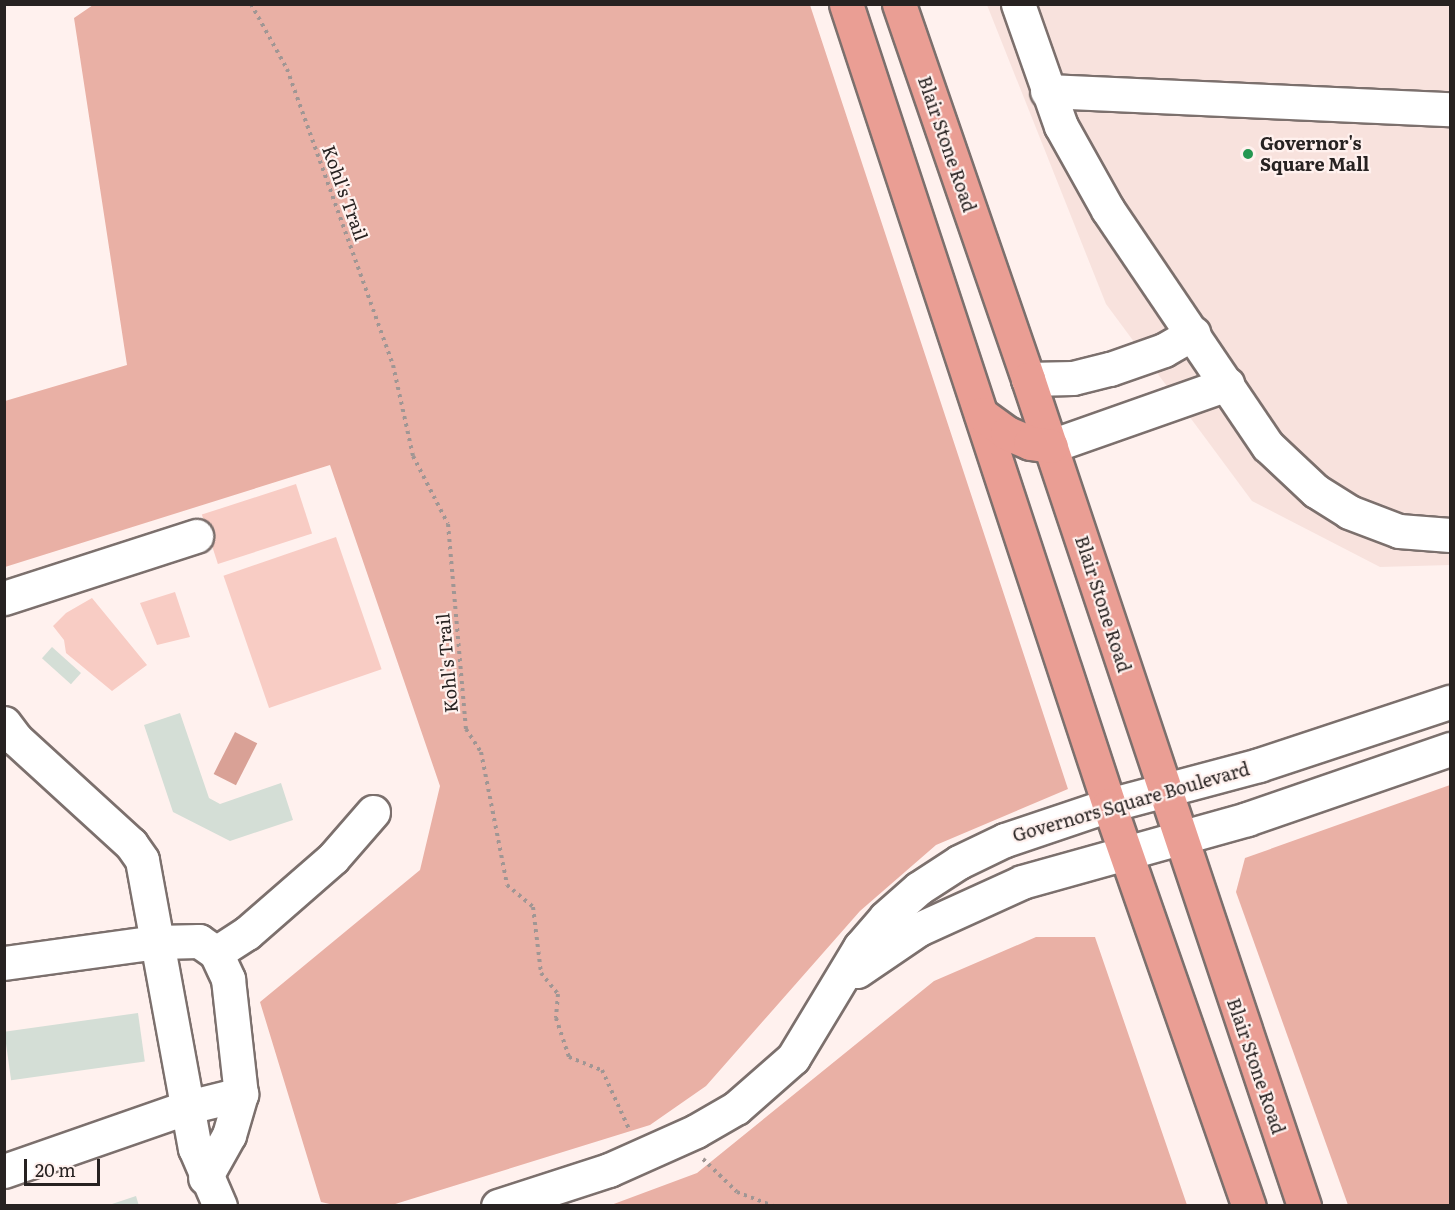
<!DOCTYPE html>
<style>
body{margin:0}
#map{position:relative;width:1455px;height:1210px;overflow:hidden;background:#fff1ee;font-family:Literata,serif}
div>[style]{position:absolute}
.built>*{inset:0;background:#f8e2dd}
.green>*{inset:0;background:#f8ccc4;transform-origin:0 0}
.forest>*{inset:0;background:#e9b0a5}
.water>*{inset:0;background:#d9a196;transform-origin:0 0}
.building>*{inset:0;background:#d4ded6;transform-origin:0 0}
.path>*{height:4px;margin-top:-2px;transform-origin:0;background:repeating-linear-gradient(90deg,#a09694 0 3px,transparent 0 7.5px)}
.roads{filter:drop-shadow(2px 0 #7c706d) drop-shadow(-2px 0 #7c706d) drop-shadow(0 2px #7c706d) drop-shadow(0 -2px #7c706d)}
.minor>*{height:33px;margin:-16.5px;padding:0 16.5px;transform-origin:16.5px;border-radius:16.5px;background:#fff}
.major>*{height:33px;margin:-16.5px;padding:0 16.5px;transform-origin:16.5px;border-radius:16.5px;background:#ea9e94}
.dots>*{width:16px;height:16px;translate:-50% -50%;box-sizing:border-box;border:3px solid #fff1ee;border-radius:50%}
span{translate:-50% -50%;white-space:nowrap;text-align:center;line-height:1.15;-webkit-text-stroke:4.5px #fff1ee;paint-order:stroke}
.street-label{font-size:18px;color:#272221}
.poi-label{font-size:18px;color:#272221;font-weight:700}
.left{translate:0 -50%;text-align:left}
.frame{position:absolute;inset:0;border:6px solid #272221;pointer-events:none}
.scale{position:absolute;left:24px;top:1159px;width:76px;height:27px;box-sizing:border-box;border:3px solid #272221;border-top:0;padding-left:8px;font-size:18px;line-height:21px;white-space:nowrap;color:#272221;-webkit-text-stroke:4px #fff1ee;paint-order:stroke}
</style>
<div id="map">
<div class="built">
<i style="clip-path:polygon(987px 5px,1450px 5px,1450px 565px,1380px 567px,1252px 501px,1106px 304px)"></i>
</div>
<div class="green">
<i style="left:296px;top:484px;width:52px;height:99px;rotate:72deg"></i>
<i style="left:336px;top:537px;width:140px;height:119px;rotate:71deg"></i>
<i style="clip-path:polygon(175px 592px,190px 637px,157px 645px,140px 603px)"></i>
<i style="clip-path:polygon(92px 598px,147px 665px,112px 691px,66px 653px,64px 640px,53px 626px,66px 613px)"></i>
</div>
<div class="forest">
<i style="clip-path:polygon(93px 5px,810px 5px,1068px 789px,936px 845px,860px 911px,706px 1086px,650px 1125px,392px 1205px,334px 1205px,321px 1202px,260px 1002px,420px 870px,440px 786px,330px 465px,5px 567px,5px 401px,127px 365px,74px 18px)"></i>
<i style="clip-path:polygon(1450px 785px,1450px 1205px,1348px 1205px,1236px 892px,1245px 858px)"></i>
<i style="clip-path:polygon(1036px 937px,1095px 937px,1187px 1205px,611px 1205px,697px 1173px,934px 981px)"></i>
</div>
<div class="water">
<i style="left:235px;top:732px;width:25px;height:47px;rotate:27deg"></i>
</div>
<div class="building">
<i style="left:52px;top:647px;width:39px;height:15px;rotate:42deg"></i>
<i style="clip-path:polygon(180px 713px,209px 798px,220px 804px,281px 783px,293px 820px,230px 841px,173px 812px,144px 725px)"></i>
<i style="left:138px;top:1013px;width:49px;height:135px;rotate:82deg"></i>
<i style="clip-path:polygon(136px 1196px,139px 1206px,110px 1206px,109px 1205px)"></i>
</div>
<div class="path">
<i style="left:251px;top:4px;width:74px;rotate:61deg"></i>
<i style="left:287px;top:69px;width:314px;rotate:70.3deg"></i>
<i style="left:393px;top:365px;width:93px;rotate:77.6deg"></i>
<i style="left:413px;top:456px;width:76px;rotate:62.8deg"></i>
<i style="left:448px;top:524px;width:206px;rotate:85deg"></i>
<i style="left:466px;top:729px;width:27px;rotate:57deg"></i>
<i style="left:481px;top:752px;width:136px;rotate:78.9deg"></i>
<i style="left:507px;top:885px;width:34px;rotate:40deg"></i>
<i style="left:533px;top:907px;width:66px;rotate:83.1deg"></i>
<i style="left:541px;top:973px;width:27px;rotate:51deg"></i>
<i style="left:558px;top:994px;width:24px;rotate:95deg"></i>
<i style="left:556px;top:1018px;width:41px;rotate:71.6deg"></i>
<i style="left:569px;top:1057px;width:35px;rotate:22deg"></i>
<i style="left:602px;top:1070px;width:65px;rotate:65.4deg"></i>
<i style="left:703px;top:1159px;width:47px;rotate:44.1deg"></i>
<i style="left:737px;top:1192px;width:40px;rotate:21deg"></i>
</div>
<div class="roads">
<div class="minor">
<i style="left:1018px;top:4px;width:129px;rotate:70.6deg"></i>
<i style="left:1061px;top:126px;width:96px;rotate:60.8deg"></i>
<i style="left:1108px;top:210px;width:285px;rotate:55.9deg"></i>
<i style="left:1268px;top:446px;width:66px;rotate:43.2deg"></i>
<i style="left:1316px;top:491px;width:39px;rotate:32deg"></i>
<i style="left:1349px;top:512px;width:53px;rotate:20.8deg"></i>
<i style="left:1399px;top:531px;width:51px;rotate:4.5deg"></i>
<i style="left:1047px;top:91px;width:403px;rotate:2.6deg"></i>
<i style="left:1028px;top:379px;width:45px;rotate:-1.3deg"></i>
<i style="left:1073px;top:378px;width:38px;rotate:-14deg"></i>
<i style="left:1110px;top:369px;width:57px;rotate:-19.4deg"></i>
<i style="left:1164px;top:350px;width:34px;rotate:-30deg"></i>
<i style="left:1051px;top:446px;width:187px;rotate:-19.4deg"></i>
<i style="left:4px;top:598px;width:202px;rotate:-17.9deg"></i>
<i style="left:4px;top:723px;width:20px;rotate:53deg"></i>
<i style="left:16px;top:739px;width:156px;rotate:42.4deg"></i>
<i style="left:131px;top:844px;width:19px;rotate:55deg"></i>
<i style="left:142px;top:860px;width:293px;rotate:79.6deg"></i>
<i style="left:195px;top:1148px;width:63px;rotate:66.7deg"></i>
<i style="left:216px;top:953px;width:37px;rotate:-33deg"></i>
<i style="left:247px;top:933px;width:114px;rotate:-41.1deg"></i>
<i style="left:333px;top:858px;width:61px;rotate:-49deg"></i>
<i style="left:4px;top:963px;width:155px;rotate:-7.8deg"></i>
<i style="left:158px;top:942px;width:41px;rotate:-1.4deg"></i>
<i style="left:199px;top:941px;width:21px;rotate:35deg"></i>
<i style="left:216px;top:953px;width:29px;rotate:65deg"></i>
<i style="left:228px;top:979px;width:116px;rotate:83.6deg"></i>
<i style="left:241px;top:1094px;width:43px;rotate:106.3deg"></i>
<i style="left:229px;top:1135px;width:49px;rotate:119.2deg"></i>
<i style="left:857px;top:971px;width:75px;rotate:-34.1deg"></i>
<i style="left:919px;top:929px;width:113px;rotate:-24.5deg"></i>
<i style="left:1022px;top:882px;width:234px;rotate:-15.6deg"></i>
<i style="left:1247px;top:819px;width:215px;rotate:-19deg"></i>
<i style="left:4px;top:1171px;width:195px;rotate:-19.2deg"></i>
<i style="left:188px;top:1107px;width:55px;rotate:-13.8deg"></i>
<i style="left:498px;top:1206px;width:117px;rotate:-18deg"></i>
<i style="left:609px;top:1170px;width:95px;rotate:-24.1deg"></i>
<i style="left:696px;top:1131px;width:46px;rotate:-29.9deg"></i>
<i style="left:736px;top:1108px;width:76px;rotate:-41.3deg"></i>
<i style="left:793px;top:1058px;width:130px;rotate:-58.9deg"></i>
<i style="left:860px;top:947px;width:38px;rotate:-49deg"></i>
<i style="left:885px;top:918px;width:45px;rotate:-41.4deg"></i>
<i style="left:919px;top:888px;width:48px;rotate:-33deg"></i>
<i style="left:959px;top:862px;width:51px;rotate:-25.6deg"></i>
<i style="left:1005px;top:840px;width:110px;rotate:-18.6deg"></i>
<i style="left:1109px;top:805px;width:155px;rotate:-14.9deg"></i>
<i style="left:1259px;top:765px;width:201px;rotate:-18.3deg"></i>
</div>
<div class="major">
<i style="left:846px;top:4px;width:843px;rotate:71.82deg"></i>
<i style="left:1109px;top:805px;width:425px;rotate:70.8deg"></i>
<i style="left:899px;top:4px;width:397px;rotate:71deg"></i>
<i style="left:1028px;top:379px;width:872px;rotate:71.54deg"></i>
<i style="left:981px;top:414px;width:32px;rotate:36deg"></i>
<i style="left:1007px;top:433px;width:25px;rotate:23deg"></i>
<i style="left:1030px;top:443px;width:21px;rotate:8deg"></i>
</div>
</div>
<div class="dots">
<i style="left:1248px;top:154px;background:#249751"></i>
</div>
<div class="street-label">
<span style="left:947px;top:144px;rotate:71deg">Blair Stone Road</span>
<span style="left:345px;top:193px;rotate:70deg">Kohl's Trail</span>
<span style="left:1103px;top:604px;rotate:72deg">Blair Stone Road</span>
<span style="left:447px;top:663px;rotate:-95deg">Kohl's Trail</span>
<span style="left:1131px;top:802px;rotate:-16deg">Governors Square Boulevard</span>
<span style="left:1256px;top:1066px;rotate:71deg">Blair Stone Road</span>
</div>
<div class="poi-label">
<span class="left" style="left:1260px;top:154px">Governor's<br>Square Mall</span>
</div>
<div class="frame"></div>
<div class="scale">20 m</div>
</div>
